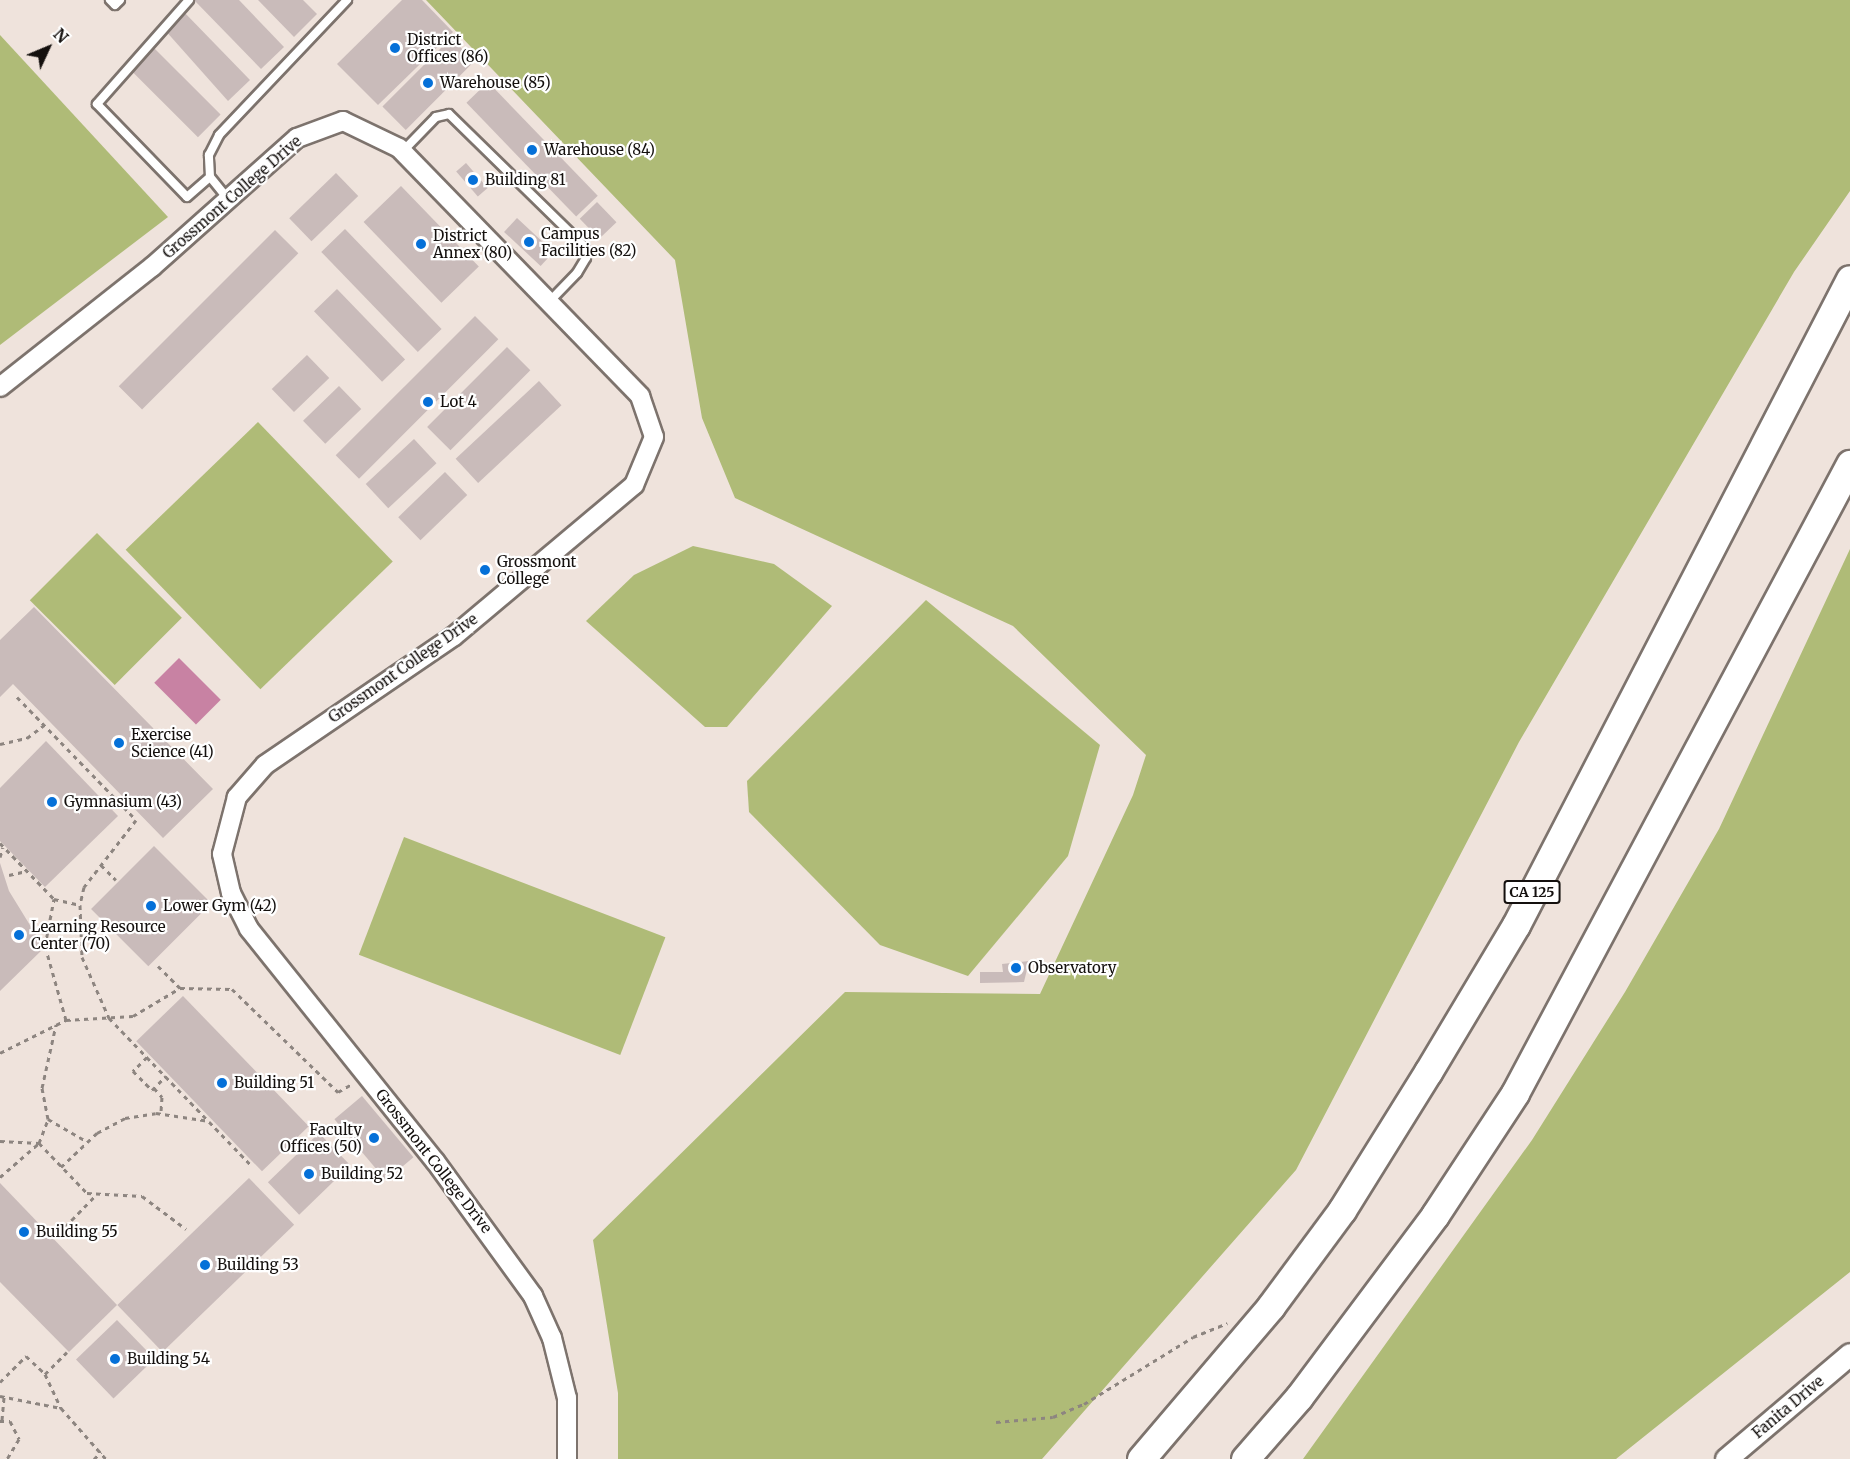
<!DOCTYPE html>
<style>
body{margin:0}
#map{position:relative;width:1850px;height:1459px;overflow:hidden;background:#efe3dc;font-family:Merriweather,serif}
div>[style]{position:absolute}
.green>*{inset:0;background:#afbb77;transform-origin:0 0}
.water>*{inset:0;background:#c882a3;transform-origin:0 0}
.building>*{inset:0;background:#c9bbba;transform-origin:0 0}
.path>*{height:3px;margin-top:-1.5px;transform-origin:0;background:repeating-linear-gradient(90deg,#8d8580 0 4.5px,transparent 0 9px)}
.roads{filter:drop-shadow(2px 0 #7d736d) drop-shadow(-2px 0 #7d736d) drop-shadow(0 2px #7d736d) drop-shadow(0 -2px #7d736d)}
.service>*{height:8px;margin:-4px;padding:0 4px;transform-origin:4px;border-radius:4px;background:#fff}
.tertiary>*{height:18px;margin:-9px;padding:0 9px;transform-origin:9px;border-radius:9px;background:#fff}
.secondary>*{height:21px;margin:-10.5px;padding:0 10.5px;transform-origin:10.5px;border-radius:10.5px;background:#fff}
.motorway>*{height:27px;margin:-13.5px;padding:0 13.5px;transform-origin:13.5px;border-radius:13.5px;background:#fff}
.dots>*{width:16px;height:16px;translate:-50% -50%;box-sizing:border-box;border:3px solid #fff;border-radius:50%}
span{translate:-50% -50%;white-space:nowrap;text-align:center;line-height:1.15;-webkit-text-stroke:4.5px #fff;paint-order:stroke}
.shield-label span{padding:2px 4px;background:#fff;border:2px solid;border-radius:4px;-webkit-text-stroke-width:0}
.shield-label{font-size:14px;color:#14100e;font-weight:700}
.poi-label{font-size:15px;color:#14100e}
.left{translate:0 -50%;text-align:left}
.right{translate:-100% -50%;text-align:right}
.street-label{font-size:15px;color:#14100e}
.north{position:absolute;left:18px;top:18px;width:60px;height:60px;-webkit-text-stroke:4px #fff;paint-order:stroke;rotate:46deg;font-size:16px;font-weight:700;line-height:24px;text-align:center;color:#14100e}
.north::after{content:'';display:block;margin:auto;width:21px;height:27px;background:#14100e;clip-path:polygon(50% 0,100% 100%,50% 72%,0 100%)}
</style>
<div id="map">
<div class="green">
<i style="clip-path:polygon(426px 0,1850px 0,1850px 191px,1794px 272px,1519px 742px,1296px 1170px,1042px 1459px,618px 1459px,618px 1393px,593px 1240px,845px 992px,1040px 994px,1133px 795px,1146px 755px,1013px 626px,735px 498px,702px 418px,675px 260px)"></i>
<i style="clip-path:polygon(0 35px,168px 217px,0 345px)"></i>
<i style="left:258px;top:422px;width:194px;height:184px;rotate:46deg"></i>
<i style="left:97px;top:533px;width:120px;height:95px;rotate:45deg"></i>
<i style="clip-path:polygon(693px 546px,774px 564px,832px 606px,727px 727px,705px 727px,586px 621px,634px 575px)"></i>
<i style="clip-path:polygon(1850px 549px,1850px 1272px,1616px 1459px,1303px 1459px,1532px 1140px,1625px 992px,1719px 829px)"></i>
<i style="clip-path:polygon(926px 600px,1100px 745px,1068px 856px,968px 976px,880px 945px,749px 812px,747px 781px)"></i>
<i style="left:404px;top:837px;width:280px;height:126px;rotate:21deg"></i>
</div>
<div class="water">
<i style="left:179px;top:658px;width:59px;height:35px;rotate:45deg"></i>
</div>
<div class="building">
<i style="clip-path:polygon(194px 0,239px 0,284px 47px,261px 69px)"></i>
<i style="clip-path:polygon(258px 0,303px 0,317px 14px,294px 37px)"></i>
<i style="clip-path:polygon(402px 0,422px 0,453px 32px,378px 105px,337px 64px)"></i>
<i style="clip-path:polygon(183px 11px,250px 80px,228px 101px,164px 29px)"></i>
<i style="left:451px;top:38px;width:33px;height:97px;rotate:45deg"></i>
<i style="left:152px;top:46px;width:97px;height:32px;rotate:45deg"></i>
<i style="left:488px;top:82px;width:158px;height:30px;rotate:46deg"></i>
<i style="left:466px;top:163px;width:33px;height:13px;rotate:49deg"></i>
<i style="left:336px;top:173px;width:32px;height:65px;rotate:46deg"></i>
<i style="left:401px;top:186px;width:112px;height:52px;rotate:46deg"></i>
<i style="left:597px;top:202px;width:28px;height:24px;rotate:46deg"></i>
<i style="left:517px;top:218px;width:50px;height:19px;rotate:43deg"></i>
<i style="left:345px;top:229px;width:139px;height:33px;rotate:46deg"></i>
<i style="left:275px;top:230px;width:33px;height:221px;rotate:45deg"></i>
<i style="left:337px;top:289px;width:98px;height:32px;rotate:46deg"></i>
<i style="left:475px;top:316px;width:33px;height:197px;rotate:45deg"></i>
<i style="left:507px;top:347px;width:33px;height:113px;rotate:45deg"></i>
<i style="left:307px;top:355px;width:32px;height:49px;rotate:46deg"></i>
<i style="left:539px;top:381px;width:33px;height:114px;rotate:47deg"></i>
<i style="left:339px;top:386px;width:32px;height:50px;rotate:46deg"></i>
<i style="left:414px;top:439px;width:33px;height:66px;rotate:47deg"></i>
<i style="left:445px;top:472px;width:32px;height:65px;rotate:46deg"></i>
<i style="clip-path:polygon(34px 607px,213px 789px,163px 838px,13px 684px,0 697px,0 640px)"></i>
<i style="clip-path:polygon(46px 741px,118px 816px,45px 887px,0 841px,0 788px)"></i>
<i style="left:154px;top:846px;width:81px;height:89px;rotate:45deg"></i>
<i style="clip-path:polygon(0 863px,9px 891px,44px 948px,0 991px)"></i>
<i style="clip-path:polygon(1029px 961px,1024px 982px,980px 983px,980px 972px,1003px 972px,1002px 964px)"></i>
<i style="left:183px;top:996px;width:181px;height:65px;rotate:46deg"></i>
<i style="left:362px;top:1096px;width:80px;height:36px;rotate:50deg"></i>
<i style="left:319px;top:1133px;width:45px;height:71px;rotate:46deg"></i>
<i style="left:249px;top:1178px;width:65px;height:183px;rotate:46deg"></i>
<i style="clip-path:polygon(0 1183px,117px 1305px,69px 1352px,0 1282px)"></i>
<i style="left:117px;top:1320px;width:54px;height:57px;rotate:46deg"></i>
</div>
<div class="path">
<i style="left:17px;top:697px;width:171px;rotate:45.9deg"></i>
<i style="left:136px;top:820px;width:85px;rotate:127.8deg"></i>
<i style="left:84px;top:887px;width:18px;rotate:103deg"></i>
<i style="left:0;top:744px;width:28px;rotate:-13deg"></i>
<i style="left:27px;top:738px;width:21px;rotate:-37deg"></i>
<i style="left:0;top:843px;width:78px;rotate:46deg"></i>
<i style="left:0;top:857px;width:10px;rotate:-73deg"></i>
<i style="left:101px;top:865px;width:21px;rotate:45deg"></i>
<i style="left:9px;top:875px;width:18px;rotate:-13deg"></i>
<i style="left:158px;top:966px;width:31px;rotate:45deg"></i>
<i style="left:66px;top:1020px;width:77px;rotate:-105.8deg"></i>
<i style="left:45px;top:946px;width:48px;rotate:-79.2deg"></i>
<i style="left:54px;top:899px;width:27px;rotate:13deg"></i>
<i style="left:80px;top:905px;width:52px;rotate:87.8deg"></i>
<i style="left:82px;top:957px;width:67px;rotate:66.1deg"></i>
<i style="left:109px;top:1018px;width:206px;rotate:46deg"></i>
<i style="left:0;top:1053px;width:74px;rotate:-26.6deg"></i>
<i style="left:66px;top:1020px;width:67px;rotate:-3.4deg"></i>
<i style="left:133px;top:1016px;width:55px;rotate:-30.8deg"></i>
<i style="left:180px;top:988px;width:52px;rotate:1.1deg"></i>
<i style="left:232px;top:989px;width:148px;rotate:44.2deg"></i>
<i style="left:338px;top:1092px;width:16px;rotate:-30deg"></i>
<i style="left:147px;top:1057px;width:20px;rotate:135deg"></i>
<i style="left:133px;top:1071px;width:27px;rotate:45deg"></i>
<i style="left:152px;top:1090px;width:20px;rotate:-45deg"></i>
<i style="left:154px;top:1088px;width:12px;rotate:48deg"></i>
<i style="left:162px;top:1097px;width:16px;rotate:94deg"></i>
<i style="left:48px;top:1119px;width:44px;rotate:30.1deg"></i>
<i style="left:0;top:1141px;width:39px;rotate:3deg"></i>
<i style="left:39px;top:1143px;width:69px;rotate:46.2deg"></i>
<i style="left:87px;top:1193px;width:55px;rotate:3.1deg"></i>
<i style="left:142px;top:1196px;width:55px;rotate:36.9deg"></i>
<i style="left:61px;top:1167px;width:50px;rotate:-43.4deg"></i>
<i style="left:97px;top:1133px;width:32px;rotate:-28deg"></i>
<i style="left:125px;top:1118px;width:31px;rotate:-9deg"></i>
<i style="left:156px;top:1113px;width:54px;rotate:8.6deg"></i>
<i style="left:0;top:1177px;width:52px;rotate:-41.1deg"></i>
<i style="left:39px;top:1143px;width:26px;rotate:-69deg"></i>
<i style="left:48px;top:1119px;width:32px;rotate:-101deg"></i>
<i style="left:42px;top:1088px;width:65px;rotate:-77.5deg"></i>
<i style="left:59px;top:1233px;width:53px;rotate:-45.8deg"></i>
<i style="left:45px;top:1374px;width:31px;rotate:-45deg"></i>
<i style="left:0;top:1382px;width:37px;rotate:-45deg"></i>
<i style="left:26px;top:1356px;width:26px;rotate:43deg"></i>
<i style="left:45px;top:1374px;width:38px;rotate:65deg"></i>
<i style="left:0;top:1396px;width:62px;rotate:11.1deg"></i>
<i style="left:61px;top:1408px;width:68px;rotate:48.6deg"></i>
<i style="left:2px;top:1420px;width:23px;rotate:-85deg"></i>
<i style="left:0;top:1421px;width:10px"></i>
<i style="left:10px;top:1421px;width:20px;rotate:63deg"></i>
<i style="left:19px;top:1439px;width:23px;rotate:121deg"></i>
<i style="left:996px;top:1422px;width:57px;rotate:-5deg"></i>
<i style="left:1053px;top:1417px;width:34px;rotate:-23deg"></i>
<i style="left:1084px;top:1404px;width:128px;rotate:-31.6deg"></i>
<i style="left:1193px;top:1337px;width:37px;rotate:-22deg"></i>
<i style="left:94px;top:1459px;width:10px;rotate:-45deg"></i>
</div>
<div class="roads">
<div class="service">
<i style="left:110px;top:0;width:7px;rotate:45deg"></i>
<i style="left:115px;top:5px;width:7px;rotate:-45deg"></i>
<i style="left:189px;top:0;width:139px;rotate:131.5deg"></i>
<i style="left:97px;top:104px;width:129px;rotate:45.9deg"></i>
<i style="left:187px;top:197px;width:30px;rotate:-41deg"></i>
<i style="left:403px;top:151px;width:47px;rotate:-45.9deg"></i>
<i style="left:436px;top:117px;width:13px;rotate:-13deg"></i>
<i style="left:449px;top:114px;width:190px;rotate:44.4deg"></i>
<i style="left:585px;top:247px;width:11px;rotate:85deg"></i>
<i style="left:586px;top:258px;width:17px;rotate:121deg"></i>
<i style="left:577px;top:273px;width:40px;rotate:134deg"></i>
<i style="left:228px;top:199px;width:28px;rotate:-129deg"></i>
<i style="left:210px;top:177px;width:22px;rotate:-93deg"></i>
<i style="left:209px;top:155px;width:22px;rotate:-63deg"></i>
<i style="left:219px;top:135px;width:186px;rotate:-46.5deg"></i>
</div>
<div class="tertiary">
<i style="left:0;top:387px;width:194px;rotate:-38.3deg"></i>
<i style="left:152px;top:267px;width:194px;rotate:-41.7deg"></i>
<i style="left:297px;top:138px;width:49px;rotate:-20.3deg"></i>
<i style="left:343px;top:121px;width:62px;rotate:25.7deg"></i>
<i style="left:399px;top:148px;width:346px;rotate:45.8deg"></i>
<i style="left:640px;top:396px;width:43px;rotate:71.1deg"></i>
<i style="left:654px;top:437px;width:52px;rotate:112.6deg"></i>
<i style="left:634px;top:485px;width:235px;rotate:140deg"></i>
<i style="left:454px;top:636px;width:229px;rotate:145.7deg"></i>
<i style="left:265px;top:765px;width:43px;rotate:131.2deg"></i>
<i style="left:237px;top:797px;width:59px;rotate:104.7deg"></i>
<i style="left:222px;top:854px;width:40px;rotate:77deg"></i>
<i style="left:231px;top:893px;width:40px;rotate:63.4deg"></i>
<i style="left:249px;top:929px;width:297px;rotate:51.3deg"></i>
<i style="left:435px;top:1161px;width:167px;rotate:54deg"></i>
<i style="left:533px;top:1296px;width:46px;rotate:65.7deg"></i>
<i style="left:552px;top:1338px;width:62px;rotate:76deg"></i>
<i style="left:567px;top:1398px;width:61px;rotate:90deg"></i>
</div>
<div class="secondary">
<i style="left:1726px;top:1459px;width:162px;rotate:-40.3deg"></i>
</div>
<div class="motorway">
<i style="left:1141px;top:1459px;width:201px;rotate:-49.6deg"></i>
<i style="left:1271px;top:1306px;width:119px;rotate:-53.5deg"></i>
<i style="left:1342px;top:1210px;width:163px;rotate:-58.1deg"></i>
<i style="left:1428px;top:1072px;width:171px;rotate:-59.1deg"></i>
<i style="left:1516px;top:925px;width:727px;rotate:-62.66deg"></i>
<i style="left:1245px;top:1459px;width:82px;rotate:-48.9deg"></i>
<i style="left:1299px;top:1397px;width:227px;rotate:-53.2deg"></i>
<i style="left:1435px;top:1215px;width:146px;rotate:-56.7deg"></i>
<i style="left:1515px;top:1093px;width:713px;rotate:-61.96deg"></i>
</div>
</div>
<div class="dots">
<i style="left:395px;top:48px;background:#0570d8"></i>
<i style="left:428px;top:83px;background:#0570d8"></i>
<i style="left:532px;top:150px;background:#0570d8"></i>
<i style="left:473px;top:180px;background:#0570d8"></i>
<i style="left:529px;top:242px;background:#0570d8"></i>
<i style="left:421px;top:244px;background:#0570d8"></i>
<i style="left:428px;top:402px;background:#0570d8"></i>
<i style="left:485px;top:570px;background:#0570d8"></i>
<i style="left:119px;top:743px;background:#0570d8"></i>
<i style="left:52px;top:802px;background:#0570d8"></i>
<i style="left:151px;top:906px;background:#0570d8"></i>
<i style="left:19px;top:935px;background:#0570d8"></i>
<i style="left:1016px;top:968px;background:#0570d8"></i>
<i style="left:222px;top:1083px;background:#0570d8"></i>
<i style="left:374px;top:1138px;background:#0570d8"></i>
<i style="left:309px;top:1174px;background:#0570d8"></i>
<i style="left:24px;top:1232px;background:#0570d8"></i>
<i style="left:205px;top:1265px;background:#0570d8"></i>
<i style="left:115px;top:1359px;background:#0570d8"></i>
</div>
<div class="shield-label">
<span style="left:1532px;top:892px">CA 125</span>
</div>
<div class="poi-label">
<span class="left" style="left:407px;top:48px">District<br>Offices (86)</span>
<span class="left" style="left:440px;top:83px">Warehouse (85)</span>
<span class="left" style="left:544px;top:150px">Warehouse (84)</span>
<span class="left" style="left:485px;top:180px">Building 81</span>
<span class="left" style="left:541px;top:242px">Campus<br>Facilities (82)</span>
<span class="left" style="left:433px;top:244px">District<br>Annex (80)</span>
<span class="left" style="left:440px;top:402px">Lot 4</span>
<span class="left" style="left:497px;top:570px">Grossmont<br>College</span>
<span class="left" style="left:131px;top:743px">Exercise<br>Science (41)</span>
<span class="left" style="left:64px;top:802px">Gymnasium (43)</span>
<span class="left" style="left:163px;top:906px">Lower Gym (42)</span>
<span class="left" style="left:31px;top:935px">Learning Resource<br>Center (70)</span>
<span class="left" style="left:1028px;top:968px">Observatory</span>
<span class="left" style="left:234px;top:1083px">Building 51</span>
<span class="right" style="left:362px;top:1138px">Faculty<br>Offices (50)</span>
<span class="left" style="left:321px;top:1174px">Building 52</span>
<span class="left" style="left:36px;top:1232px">Building 55</span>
<span class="left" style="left:217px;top:1265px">Building 53</span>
<span class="left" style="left:127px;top:1359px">Building 54</span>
</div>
<div class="street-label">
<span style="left:232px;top:197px;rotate:-41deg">Grossmont College Drive</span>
<span style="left:403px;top:668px;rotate:-35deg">Grossmont College Drive</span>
<span style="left:434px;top:1161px;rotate:52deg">Grossmont College Drive</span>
<span style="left:1788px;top:1407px;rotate:-40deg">Fanita Drive</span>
</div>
<div class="north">N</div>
</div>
